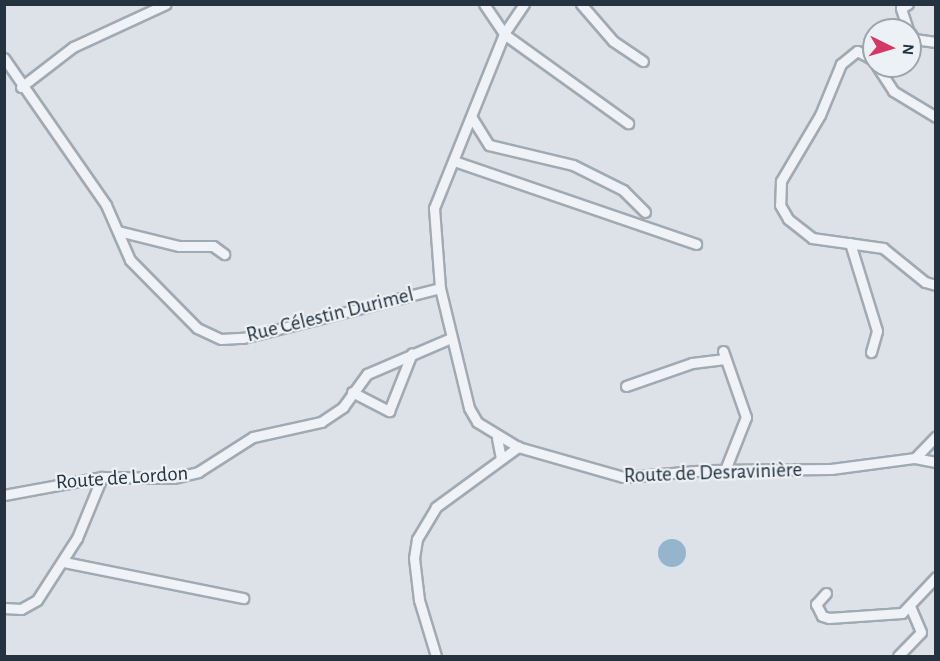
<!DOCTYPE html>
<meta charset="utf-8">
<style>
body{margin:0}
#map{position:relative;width:940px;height:661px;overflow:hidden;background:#dce2e8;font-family:"Alegreya Sans",sans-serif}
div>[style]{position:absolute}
.water>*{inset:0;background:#94b5cb}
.round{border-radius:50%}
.roads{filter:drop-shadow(2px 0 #a1aab2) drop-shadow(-2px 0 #a1aab2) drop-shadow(0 2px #a1aab2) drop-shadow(0 -2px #a1aab2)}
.minor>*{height:9px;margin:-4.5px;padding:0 4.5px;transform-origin:4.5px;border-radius:4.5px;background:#eff2f6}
span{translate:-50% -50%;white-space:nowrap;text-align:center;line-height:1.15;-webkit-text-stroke:4.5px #ecf1f5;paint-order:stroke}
.street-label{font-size:21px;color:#25323f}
.frame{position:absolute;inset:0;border:6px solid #25323f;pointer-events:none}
.north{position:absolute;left:862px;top:18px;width:60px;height:60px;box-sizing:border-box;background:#ecf1f5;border:2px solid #9ca5ac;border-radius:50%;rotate:95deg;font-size:16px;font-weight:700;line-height:24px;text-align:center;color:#25323f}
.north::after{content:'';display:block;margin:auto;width:21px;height:27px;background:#d73762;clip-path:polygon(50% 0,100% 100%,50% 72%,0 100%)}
</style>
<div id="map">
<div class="water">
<i class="round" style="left:658px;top:539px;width:28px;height:28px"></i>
</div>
<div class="roads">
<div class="minor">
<i style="left:484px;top:4px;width:36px;rotate:56deg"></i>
<i style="left:504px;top:34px;width:153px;rotate:35.7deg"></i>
<i style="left:524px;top:4px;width:36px;rotate:124deg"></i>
<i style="left:504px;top:34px;width:188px;rotate:111.9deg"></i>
<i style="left:434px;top:208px;width:80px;rotate:85.7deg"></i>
<i style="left:440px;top:288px;width:123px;rotate:76.4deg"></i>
<i style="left:469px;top:408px;width:16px;rotate:60deg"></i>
<i style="left:477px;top:422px;width:48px;rotate:31.4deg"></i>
<i style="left:518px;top:447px;width:109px;rotate:15.9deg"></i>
<i style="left:623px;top:477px;width:86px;rotate:-4.7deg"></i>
<i style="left:709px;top:470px;width:122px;rotate:-0.5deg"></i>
<i style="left:831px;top:469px;width:85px;rotate:-7.5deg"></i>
<i style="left:915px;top:458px;width:21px;rotate:11deg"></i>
<i style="left:581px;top:4px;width:49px;rotate:49.1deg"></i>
<i style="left:613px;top:41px;width:36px;rotate:34deg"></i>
<i style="left:908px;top:30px;width:23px;rotate:-108deg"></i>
<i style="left:901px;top:8px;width:8px;rotate:-30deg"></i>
<i style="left:910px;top:33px;width:7px;rotate:56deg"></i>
<i style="left:914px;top:39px;width:22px;rotate:8deg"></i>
<i style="left:4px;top:58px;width:179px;rotate:55.2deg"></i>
<i style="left:106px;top:205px;width:60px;rotate:66.4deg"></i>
<i style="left:130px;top:260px;width:95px;rotate:45.4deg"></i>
<i style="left:197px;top:328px;width:26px;rotate:25deg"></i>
<i style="left:221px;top:339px;width:22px;rotate:-3deg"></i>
<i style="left:243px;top:338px;width:203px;rotate:-14.2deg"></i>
<i style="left:874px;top:60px;width:19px;rotate:-152deg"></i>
<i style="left:857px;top:51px;width:21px;rotate:141deg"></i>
<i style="left:841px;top:64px;width:55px;rotate:112.4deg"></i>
<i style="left:820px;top:115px;width:77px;rotate:120.6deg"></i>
<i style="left:781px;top:181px;width:24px;rotate:92deg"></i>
<i style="left:780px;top:205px;width:16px;rotate:60deg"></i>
<i style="left:788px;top:219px;width:31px;rotate:38deg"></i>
<i style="left:812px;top:238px;width:72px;rotate:8deg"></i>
<i style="left:883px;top:248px;width:54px;rotate:39deg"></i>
<i style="left:925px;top:282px;width:11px;rotate:15deg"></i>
<i style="left:877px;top:66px;width:30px;rotate:57deg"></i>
<i style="left:893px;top:91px;width:50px;rotate:31.2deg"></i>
<i style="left:21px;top:87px;width:66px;rotate:-37.6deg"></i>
<i style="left:73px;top:47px;width:102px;rotate:-24.8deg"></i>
<i style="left:472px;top:118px;width:32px;rotate:58deg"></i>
<i style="left:489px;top:145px;width:86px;rotate:13.4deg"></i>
<i style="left:573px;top:165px;width:56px;rotate:26.6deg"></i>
<i style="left:623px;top:190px;width:31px;rotate:45deg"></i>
<i style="left:454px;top:161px;width:256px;rotate:18.9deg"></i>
<i style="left:118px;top:231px;width:63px;rotate:13.8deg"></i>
<i style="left:179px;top:246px;width:34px"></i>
<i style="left:213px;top:246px;width:14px;rotate:36deg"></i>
<i style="left:850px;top:243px;width:92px;rotate:72.9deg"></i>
<i style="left:877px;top:331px;width:22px;rotate:106deg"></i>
<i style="left:723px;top:351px;width:70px;rotate:70.8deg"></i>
<i style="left:746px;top:417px;width:57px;rotate:111.6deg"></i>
<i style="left:626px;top:386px;width:70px;rotate:-19.2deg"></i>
<i style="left:692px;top:363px;width:31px;rotate:-7deg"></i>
<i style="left:352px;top:392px;width:42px;rotate:27.2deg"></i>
<i style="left:389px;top:411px;width:62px;rotate:-68.4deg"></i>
<i style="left:497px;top:438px;width:21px;rotate:79deg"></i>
<i style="left:915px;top:458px;width:30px;rotate:-46deg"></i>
<i style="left:4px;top:495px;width:100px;rotate:-10.4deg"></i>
<i style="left:102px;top:477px;width:71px;rotate:0.8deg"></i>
<i style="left:173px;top:478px;width:26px;rotate:-13deg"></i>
<i style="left:198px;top:472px;width:65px;rotate:-32.5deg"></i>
<i style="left:253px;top:437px;width:70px;rotate:-12.4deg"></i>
<i style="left:321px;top:422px;width:27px;rotate:-34deg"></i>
<i style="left:343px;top:407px;width:41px;rotate:-54deg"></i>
<i style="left:367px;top:374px;width:91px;rotate:-23.2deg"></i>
<i style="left:64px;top:562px;width:183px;rotate:11.4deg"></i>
<i style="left:826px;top:593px;width:15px;rotate:132deg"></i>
<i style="left:816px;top:604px;width:13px;rotate:63deg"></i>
<i style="left:822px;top:616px;width:7px;rotate:16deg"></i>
<i style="left:829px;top:618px;width:73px;rotate:-3.9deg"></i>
<i style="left:902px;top:613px;width:50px;rotate:-46.6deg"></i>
<i style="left:4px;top:608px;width:17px;rotate:3deg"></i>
<i style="left:21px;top:609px;width:18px;rotate:-29deg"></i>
<i style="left:37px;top:600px;width:74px;rotate:-57.2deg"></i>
<i style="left:77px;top:538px;width:66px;rotate:-67.7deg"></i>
<i style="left:436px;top:656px;width:59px;rotate:-106.9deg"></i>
<i style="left:419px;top:600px;width:42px;rotate:-96.8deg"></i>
<i style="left:414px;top:558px;width:19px;rotate:-81deg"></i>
<i style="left:417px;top:539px;width:37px;rotate:-59deg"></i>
<i style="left:436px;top:507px;width:102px;rotate:-36.2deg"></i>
<i style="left:898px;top:656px;width:33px;rotate:-46deg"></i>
<i style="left:921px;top:632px;width:28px;rotate:-113deg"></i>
</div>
</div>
<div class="street-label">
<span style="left:330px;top:315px;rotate:-14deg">Rue Célestin Durimel</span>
<span style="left:713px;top:473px;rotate:-2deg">Route de Desravinière</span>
<span style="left:122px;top:478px;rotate:-4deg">Route de Lordon</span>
</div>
<div class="frame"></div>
<div class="north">N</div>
</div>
